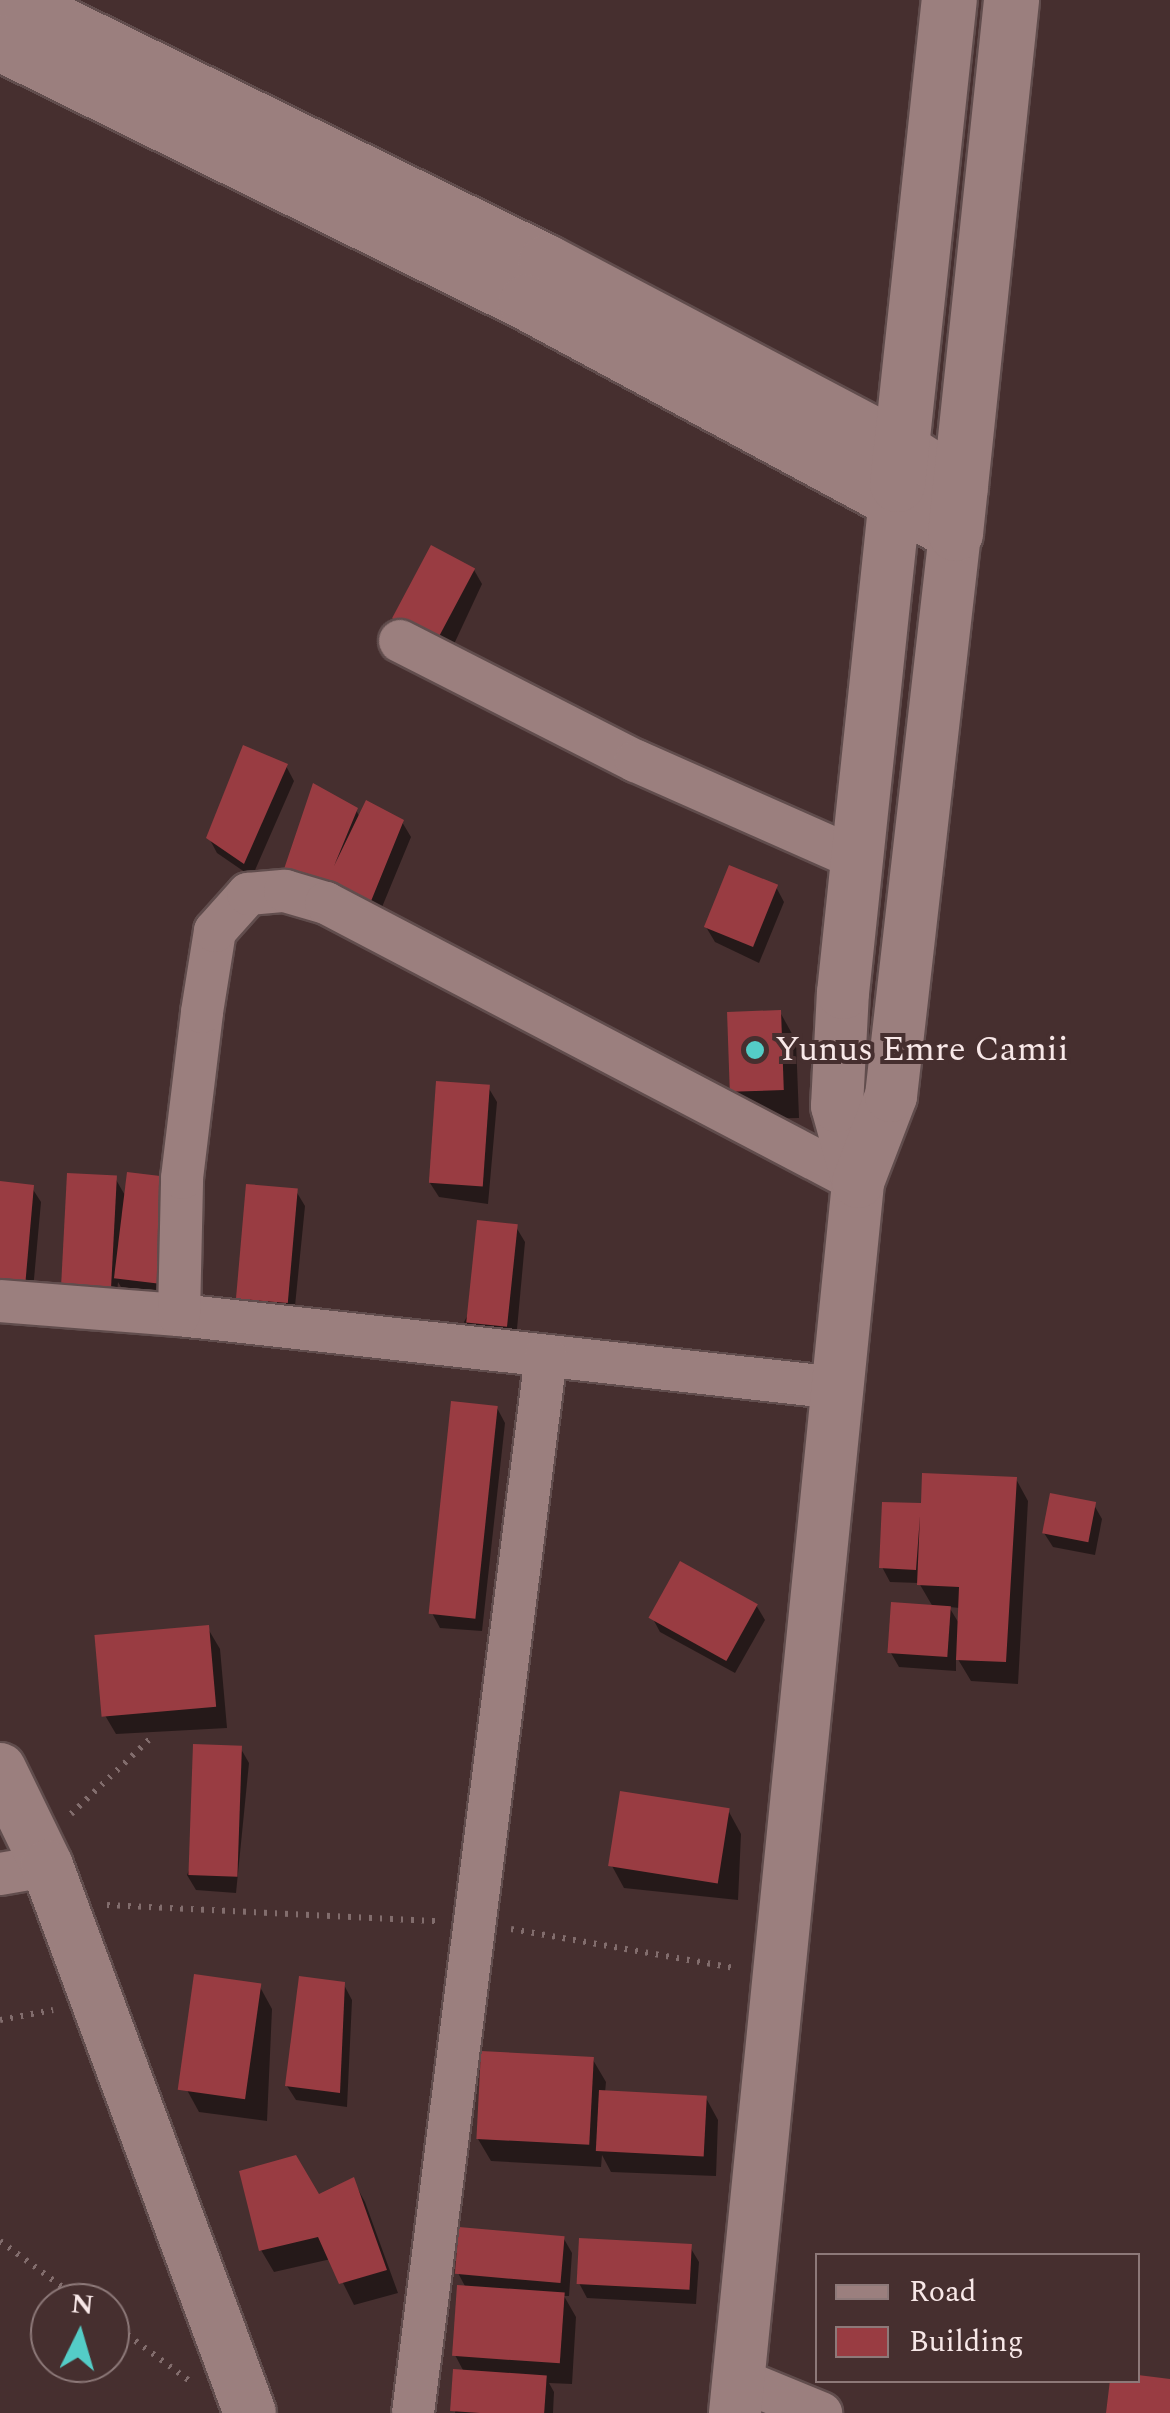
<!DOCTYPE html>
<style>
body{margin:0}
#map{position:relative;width:1170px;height:2413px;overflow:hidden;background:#462f2f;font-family:Spectral,serif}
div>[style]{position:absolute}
.shadow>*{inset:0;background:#0007}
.building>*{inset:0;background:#993c42;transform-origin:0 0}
.path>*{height:6px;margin-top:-3px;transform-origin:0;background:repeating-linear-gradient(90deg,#826d6d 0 2.5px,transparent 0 10.5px)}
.roads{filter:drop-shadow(2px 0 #614d4d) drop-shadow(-2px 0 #614d4d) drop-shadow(0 2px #614d4d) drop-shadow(0 -2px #614d4d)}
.minor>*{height:42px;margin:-21px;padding:0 21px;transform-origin:21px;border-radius:21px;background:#9b7f7e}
.tertiary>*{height:52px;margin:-26px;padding:0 26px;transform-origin:26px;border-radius:26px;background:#9b7f7e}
.secondary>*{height:55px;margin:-27.5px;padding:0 27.5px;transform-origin:27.5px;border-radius:27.5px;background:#9b7f7e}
.dots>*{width:28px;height:28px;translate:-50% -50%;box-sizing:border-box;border:5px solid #462f2f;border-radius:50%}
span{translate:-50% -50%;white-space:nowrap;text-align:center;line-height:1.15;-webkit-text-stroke:8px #462f2f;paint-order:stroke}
.poi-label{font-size:35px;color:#f8e8e8}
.left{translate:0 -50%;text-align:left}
.legend{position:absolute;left:815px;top:2253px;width:325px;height:130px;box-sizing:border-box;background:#462f2f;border:2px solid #8d7979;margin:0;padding:12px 18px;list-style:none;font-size:30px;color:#f8e8e8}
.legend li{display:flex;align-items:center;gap:20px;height:50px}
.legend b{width:50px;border:2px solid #8d7979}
.north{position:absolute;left:30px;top:2283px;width:100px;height:100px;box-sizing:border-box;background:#462f2f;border:2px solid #8d7979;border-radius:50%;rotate:5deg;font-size:28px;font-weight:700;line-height:40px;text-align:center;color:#f8e8e8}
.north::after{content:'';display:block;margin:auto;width:35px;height:45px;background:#54cdc7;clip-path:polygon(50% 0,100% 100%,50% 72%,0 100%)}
</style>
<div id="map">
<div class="shadow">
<i style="clip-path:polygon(474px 570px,482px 584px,448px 657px,405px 634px)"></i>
<i style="clip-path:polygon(286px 766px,294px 781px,252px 877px,217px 853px,209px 838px)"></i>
<i style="clip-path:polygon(315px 787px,356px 810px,360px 818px,402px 822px,411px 837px,375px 924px,332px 901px)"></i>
<i style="clip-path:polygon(776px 887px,784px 902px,759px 963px,715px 942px,706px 927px)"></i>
<i style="clip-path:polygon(780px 1012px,796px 1041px,799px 1118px,748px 1119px,732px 1090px)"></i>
<i style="clip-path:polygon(488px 1087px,497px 1102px,488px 1204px,439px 1197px,430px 1183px)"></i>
<i style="clip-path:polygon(115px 1178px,126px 1197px,169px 1299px,124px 1292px,118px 1282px,116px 1305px,71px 1301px)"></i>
<i style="clip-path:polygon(0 1184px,32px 1188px,41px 1202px,32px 1301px,0 1297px)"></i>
<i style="clip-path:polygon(296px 1191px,305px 1206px,294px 1316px,246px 1312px,238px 1297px)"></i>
<i style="clip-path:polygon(516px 1227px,525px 1242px,516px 1340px,473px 1336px,464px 1322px)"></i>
<i style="clip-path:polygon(497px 1408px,505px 1423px,482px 1631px,440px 1628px,432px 1613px)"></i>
<i style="clip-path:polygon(evenodd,1016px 1479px,1028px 1501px,1018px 1684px,971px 1681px,956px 1656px,956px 1671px,899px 1667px,891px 1653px,933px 1607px,919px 1583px,890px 1582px,882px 1567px,918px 1506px,1016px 1479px,949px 1607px,960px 1608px,960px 1625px,949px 1607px)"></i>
<i style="clip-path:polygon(1094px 1505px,1102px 1519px,1095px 1555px,1053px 1547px,1044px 1533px)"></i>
<i style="clip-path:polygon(756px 1605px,765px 1620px,735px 1673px,660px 1632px,652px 1617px)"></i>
<i style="clip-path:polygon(207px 1627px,220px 1649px,227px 1728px,116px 1734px,103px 1712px)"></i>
<i style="clip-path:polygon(241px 1749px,249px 1763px,236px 1893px,196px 1890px,187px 1875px)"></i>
<i style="clip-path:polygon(729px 1812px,741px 1834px,738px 1900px,624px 1888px,612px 1866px)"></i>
<i style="clip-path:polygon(344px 1985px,352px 2000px,347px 2107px,296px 2100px,287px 2086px)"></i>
<i style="clip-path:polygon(260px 1987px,272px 2009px,267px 2121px,199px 2112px,187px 2090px)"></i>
<i style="clip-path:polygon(593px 2060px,606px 2082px,605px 2093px,706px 2098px,718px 2120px,716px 2176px,611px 2172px,602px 2155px,601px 2167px,491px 2161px,478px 2139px)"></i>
<i style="clip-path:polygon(353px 2180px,365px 2202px,398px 2293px,354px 2305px,331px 2259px,274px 2272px,261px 2250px,318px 2197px)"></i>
<i style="clip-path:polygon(564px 2239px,572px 2253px,569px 2296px,564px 2296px,576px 2317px,572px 2384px,549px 2383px,554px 2392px,553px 2413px,455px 2413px,464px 2372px,455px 2355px,466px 2288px,458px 2273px)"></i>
<i style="clip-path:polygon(690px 2247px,699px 2262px,696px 2304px,587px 2298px,579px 2283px)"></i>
</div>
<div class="building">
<i style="left:431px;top:545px;width:50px;height:83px;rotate:28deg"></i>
<i style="clip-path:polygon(243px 745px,288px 764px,244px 864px,206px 838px)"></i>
<i style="clip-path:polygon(313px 783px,358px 808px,334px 866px,366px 800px,404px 820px,367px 911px,282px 875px)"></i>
<i style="left:729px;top:865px;width:53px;height:67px;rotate:22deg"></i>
<i style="left:781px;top:1010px;width:80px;height:54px;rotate:88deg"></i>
<i style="left:436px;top:1081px;width:54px;height:102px;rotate:4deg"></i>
<i style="left:127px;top:1172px;width:48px;height:107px;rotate:7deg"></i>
<i style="left:67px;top:1173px;width:50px;height:114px;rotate:3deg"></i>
<i style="clip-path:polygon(0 1181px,34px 1185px,25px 1287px,0 1284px)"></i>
<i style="left:246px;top:1184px;width:52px;height:115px;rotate:5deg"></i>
<i style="left:477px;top:1220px;width:41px;height:103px;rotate:6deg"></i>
<i style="left:451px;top:1401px;width:47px;height:214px;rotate:6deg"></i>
<i style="clip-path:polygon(922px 1473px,1017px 1477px,1006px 1662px,956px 1660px,959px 1587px,917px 1585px,920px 1516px,916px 1570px,879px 1568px,882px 1502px,921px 1503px)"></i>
<i style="left:1050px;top:1493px;width:47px;height:41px;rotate:11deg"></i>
<i style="left:680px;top:1561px;width:89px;height:65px;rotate:29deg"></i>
<i style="left:891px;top:1602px;width:60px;height:51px;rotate:4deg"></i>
<i style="left:209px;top:1625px;width:82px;height:115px;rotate:85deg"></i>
<i style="left:193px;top:1744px;width:49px;height:131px;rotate:2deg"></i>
<i style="left:620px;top:1791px;width:111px;height:76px;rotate:9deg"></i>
<i style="left:194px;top:1974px;width:68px;height:117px;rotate:8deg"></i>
<i style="clip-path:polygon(299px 1976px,345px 1982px,340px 2093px,285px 2086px)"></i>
<i style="left:481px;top:2051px;width:113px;height:88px;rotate:3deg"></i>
<i style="left:599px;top:2090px;width:108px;height:61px;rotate:3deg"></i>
<i style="clip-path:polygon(296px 2155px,319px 2194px,354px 2177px,387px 2270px,339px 2284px,318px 2237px,259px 2251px,239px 2171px)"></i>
<i style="left:459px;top:2227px;width:106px;height:47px;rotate:5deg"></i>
<i style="left:579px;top:2238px;width:113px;height:46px;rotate:3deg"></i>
<i style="left:457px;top:2285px;width:108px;height:71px;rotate:4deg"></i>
<i style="left:453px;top:2369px;width:94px;height:42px;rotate:4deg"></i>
<i style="clip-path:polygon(1138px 2375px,1170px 2379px,1170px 2413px,1106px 2413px,1110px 2380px,1138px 2380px)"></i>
</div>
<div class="path">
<i style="left:71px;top:1814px;width:113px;rotate:-43.6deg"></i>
<i style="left:107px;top:1905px;width:332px;rotate:2.8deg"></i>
<i style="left:511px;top:1929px;width:227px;rotate:9.9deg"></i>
<i style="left:0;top:2020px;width:54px;rotate:-10.7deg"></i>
<i style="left:0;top:2241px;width:104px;rotate:36.4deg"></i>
<i style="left:110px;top:2322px;width:101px;rotate:36.5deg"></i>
</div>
<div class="roads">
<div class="minor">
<i style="left:400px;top:641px;width:265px;rotate:27deg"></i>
<i style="left:636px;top:761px;width:242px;rotate:23.9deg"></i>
<i style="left:0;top:1301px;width:180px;rotate:4.5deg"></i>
<i style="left:179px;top:1315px;width:663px;rotate:6.32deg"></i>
<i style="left:179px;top:1315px;width:137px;rotate:-88.7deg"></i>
<i style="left:182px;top:1178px;width:167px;rotate:-83.1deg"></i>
<i style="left:202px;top:1012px;width:82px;rotate:-80.9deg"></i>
<i style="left:215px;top:931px;width:50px;rotate:-48.3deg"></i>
<i style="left:248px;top:894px;width:37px;rotate:-5deg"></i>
<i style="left:285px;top:891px;width:43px;rotate:16.3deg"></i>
<i style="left:326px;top:903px;width:601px;rotate:27.67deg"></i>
<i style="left:0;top:1874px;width:48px;rotate:-9.7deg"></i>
<i style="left:738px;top:2379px;width:90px;rotate:22.3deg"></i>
<i style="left:413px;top:2413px;width:1065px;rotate:-82.83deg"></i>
</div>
<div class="tertiary">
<i style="left:858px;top:1182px;width:79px;rotate:-105.4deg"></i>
<i style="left:837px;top:1106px;width:113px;rotate:-87deg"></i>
<i style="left:843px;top:993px;width:498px;rotate:-84deg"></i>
<i style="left:0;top:1769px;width:108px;rotate:64.1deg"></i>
<i style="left:47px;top:1866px;width:583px;rotate:69.64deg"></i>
<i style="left:735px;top:2413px;width:1237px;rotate:-84.29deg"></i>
<i style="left:858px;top:1182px;width:92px;rotate:-69deg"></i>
<i style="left:891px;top:1096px;width:567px;rotate:-83.51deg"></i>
</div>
<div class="secondary">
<i style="left:12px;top:0;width:595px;rotate:26.13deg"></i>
<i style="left:546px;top:262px;width:401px;rotate:27.8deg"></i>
<i style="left:901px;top:449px;width:70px;rotate:32.8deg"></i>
<i style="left:0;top:43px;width:586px;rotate:26.22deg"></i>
<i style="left:526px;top:302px;width:487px;rotate:28.3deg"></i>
<i style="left:955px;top:533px;width:536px;rotate:-84deg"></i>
<i style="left:897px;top:484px;width:487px;rotate:-83.9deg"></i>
</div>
</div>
<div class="dots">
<i style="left:755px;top:1050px;background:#54cdc7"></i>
</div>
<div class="poi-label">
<span class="left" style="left:775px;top:1050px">Yunus Emre Camii</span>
</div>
<ul class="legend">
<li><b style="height:12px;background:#9b7f7e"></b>Road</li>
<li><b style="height:28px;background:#993c42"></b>Building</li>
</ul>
<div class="north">N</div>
</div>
